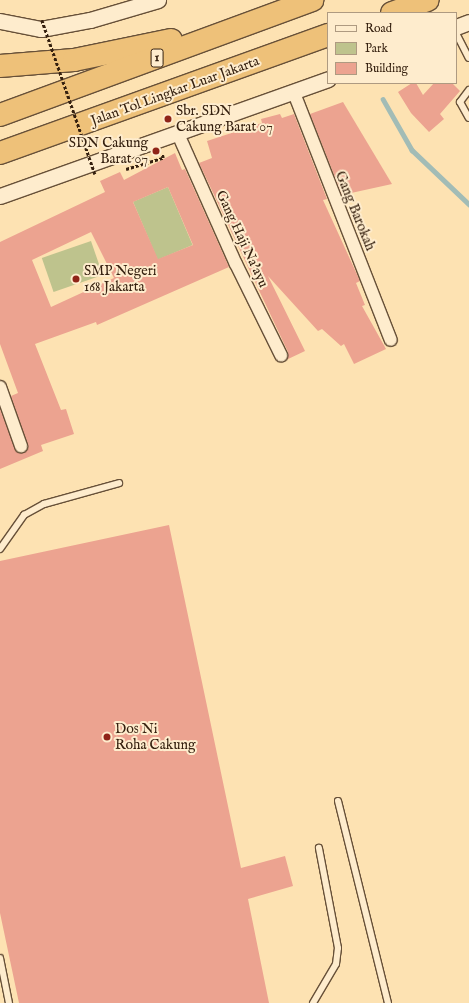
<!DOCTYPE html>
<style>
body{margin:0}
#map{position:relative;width:469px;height:1003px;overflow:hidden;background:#fde2b2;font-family:"IM FELL English",serif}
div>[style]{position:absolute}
.green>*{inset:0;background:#bec38d;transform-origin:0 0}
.stream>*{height:4.5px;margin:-2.25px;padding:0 2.25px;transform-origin:2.25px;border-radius:2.25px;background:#a2bcb6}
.building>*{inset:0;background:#eca390}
.path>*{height:2.5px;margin-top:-1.25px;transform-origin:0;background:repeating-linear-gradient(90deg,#35200f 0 3px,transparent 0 5px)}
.roads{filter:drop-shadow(1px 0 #675038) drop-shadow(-1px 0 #675038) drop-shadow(0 1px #675038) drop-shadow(0 -1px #675038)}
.service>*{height:6px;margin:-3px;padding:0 3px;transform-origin:3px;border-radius:3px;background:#feeccd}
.minor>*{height:12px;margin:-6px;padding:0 6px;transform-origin:6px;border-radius:6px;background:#feeccd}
.tertiary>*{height:15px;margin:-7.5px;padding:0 7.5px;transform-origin:7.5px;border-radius:7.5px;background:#feeccd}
.motorway>*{height:22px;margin:-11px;padding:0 11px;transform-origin:11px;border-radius:11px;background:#eec179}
.path-bridge>*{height:2.5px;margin-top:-1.25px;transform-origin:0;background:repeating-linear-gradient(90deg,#35200f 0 3px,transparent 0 5px)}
.dots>*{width:11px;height:11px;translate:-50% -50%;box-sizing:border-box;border:2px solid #feeccd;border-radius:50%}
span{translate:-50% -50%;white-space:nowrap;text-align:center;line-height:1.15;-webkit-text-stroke:4px #feeccd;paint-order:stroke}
.shield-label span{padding:1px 3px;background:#feeccd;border:1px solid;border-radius:3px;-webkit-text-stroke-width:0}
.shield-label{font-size:13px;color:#35200f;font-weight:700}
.street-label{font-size:14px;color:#35200f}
.poi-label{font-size:14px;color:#35200f}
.left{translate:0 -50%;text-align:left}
.right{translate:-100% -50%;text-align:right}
.legend{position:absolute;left:327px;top:12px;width:130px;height:72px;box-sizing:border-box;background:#feeccd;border:1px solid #ae9a81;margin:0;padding:5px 7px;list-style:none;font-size:12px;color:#35200f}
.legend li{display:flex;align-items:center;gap:8px;height:20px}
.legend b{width:20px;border:1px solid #ae9a81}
</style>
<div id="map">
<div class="green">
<i style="left:168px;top:187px;width:63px;height:38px;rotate:67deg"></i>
<i style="left:91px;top:241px;width:36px;height:52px;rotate:71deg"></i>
</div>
<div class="stream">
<i style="left:383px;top:99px;width:59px;rotate:60.4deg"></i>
<i style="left:412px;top:150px;width:79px;rotate:43.5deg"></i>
</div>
<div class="building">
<i style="clip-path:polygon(412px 83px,416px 83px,423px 95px,434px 83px,452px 83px,460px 91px,440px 114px,444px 119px,429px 132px,411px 113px,398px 92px)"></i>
<i style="clip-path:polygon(343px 102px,392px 184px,342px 195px,310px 114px)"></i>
<i style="clip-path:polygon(280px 114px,282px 118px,294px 114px,327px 199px,323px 200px,360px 281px,356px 283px,365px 305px,362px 306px,386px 349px,354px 364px,344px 344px,341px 346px,322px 329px,318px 331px,268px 276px,305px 351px,286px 360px,288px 352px,199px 163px,212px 158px,207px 141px,262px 123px,261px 119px)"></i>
<i style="clip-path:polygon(evenodd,175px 153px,182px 170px,185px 169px,229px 267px,97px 325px,96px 322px,35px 344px,61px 410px,66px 409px,74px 434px,41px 445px,43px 451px,0 469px,0 409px,16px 451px,24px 453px,28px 447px,11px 396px,18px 393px,0 344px,0 242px,105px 192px,100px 181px,120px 172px,124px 180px,175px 153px,168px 187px,193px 245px,158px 259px,133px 202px,168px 187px,175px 153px,91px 232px,114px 278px,51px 307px,32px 260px,91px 232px)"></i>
<i style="clip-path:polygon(169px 525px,241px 868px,285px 856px,293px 886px,248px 899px,269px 1003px,19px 1003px,0 913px,0 561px)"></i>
</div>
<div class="path">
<i style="left:126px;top:169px;width:39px;rotate:-17deg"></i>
<i style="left:163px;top:158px;width:4px;rotate:-104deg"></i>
</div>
<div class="roads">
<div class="service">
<i style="left:456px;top:33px;width:28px;rotate:63deg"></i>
<i style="left:469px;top:90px;width:15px;rotate:127deg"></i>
<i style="left:460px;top:102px;width:18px;rotate:61deg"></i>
<i style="left:0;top:549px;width:42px;rotate:-54.8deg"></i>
<i style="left:24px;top:515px;width:23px;rotate:-29deg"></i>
<i style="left:44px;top:504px;width:78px;rotate:-15.6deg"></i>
<i style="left:338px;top:801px;width:208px;rotate:76.1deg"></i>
<i style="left:0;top:958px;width:46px;rotate:78.7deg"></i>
<i style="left:313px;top:1003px;width:45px;rotate:-59.5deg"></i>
<i style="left:336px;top:964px;width:16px;rotate:-83deg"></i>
<i style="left:338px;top:948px;width:102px;rotate:-100.8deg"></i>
</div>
<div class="minor">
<i style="left:294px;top:93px;width:265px;rotate:68.6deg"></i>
<i style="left:178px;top:134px;width:142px;rotate:66deg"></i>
<i style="left:236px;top:264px;width:102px;rotate:63.7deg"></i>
<i style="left:0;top:387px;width:63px;rotate:70.4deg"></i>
</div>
<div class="tertiary">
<i style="left:0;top:21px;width:42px;rotate:11deg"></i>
<i style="left:41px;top:29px;width:50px;rotate:-10.4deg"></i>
<i style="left:90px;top:20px;width:71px;rotate:-16.4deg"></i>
<i style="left:456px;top:27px;width:14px;rotate:-21deg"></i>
<i style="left:0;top:196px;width:348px;rotate:-19.6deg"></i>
</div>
<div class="motorway">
<i style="left:392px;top:13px;width:38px;rotate:-20deg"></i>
<i style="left:0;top:66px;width:74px;rotate:-4.6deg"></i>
<i style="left:74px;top:60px;width:99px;rotate:-11.7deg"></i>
<i style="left:0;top:115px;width:333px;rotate:-20.2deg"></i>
<i style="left:0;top:153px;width:349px;rotate:-19.8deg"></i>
</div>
</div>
<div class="path-bridge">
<i style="left:42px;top:20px;width:163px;rotate:71deg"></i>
</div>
<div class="dots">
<i style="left:168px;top:119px;background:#8f2418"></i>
<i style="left:156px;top:151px;background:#8f2418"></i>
<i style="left:76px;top:279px;background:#8f2418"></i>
<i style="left:107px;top:737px;background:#8f2418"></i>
</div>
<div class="shield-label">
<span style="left:157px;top:58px">1</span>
</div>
<div class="street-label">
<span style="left:175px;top:91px;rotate:-20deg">Jalan Tol Lingkar Luar Jakarta</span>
<span style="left:355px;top:211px;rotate:68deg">Gang Barokah</span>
<span style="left:242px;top:239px;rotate:65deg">Gang Haji Na'ayu</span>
</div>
<div class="poi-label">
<span class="left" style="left:176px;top:119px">Sbr. SDN<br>Cakung Barat 07</span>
<span class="right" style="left:148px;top:151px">SDN Cakung<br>Barat 07</span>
<span class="left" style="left:84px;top:279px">SMP Negeri<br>168 Jakarta</span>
<span class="left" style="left:115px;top:737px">Dos Ni<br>Roha Cakung</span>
</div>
<ul class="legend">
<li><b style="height:5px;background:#feeccd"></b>Road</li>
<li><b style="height:11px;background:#bec38d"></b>Park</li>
<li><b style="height:11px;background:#eca390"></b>Building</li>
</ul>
</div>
